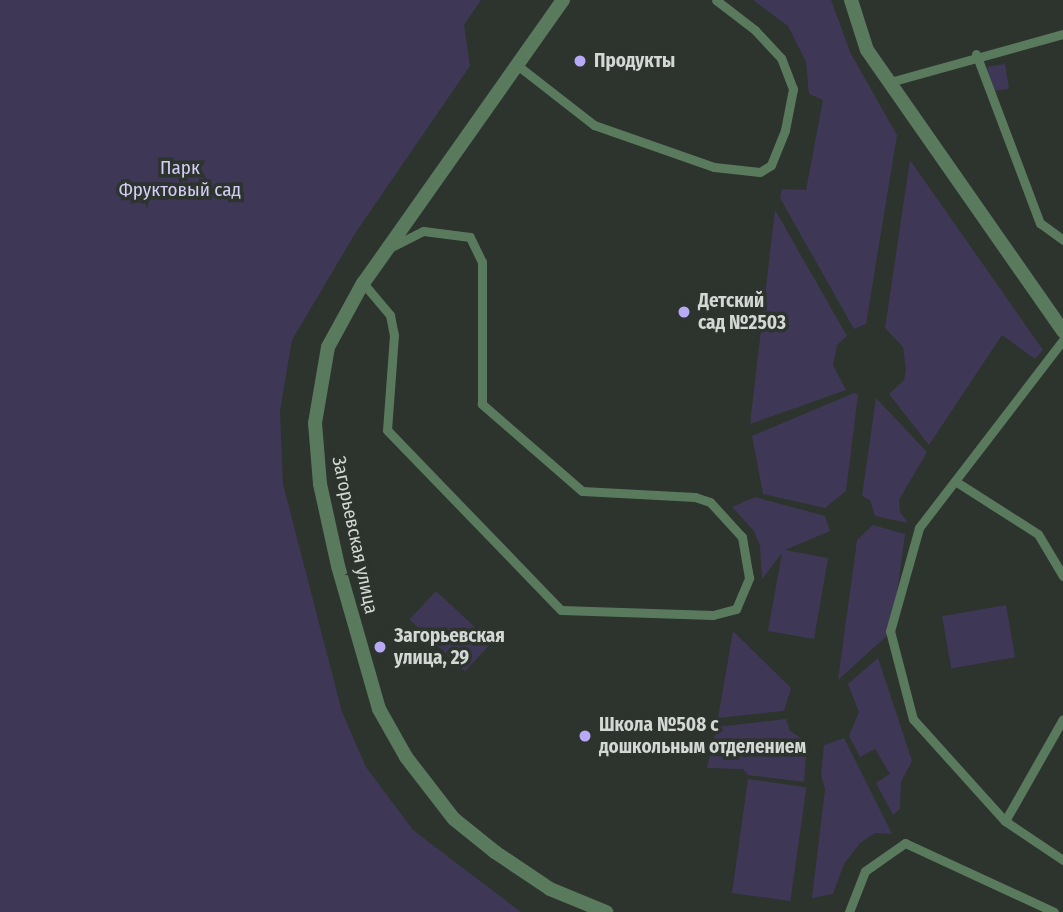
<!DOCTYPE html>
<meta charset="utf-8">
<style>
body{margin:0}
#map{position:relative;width:1063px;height:912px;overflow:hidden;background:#2d332d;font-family:"Fira Sans Condensed",sans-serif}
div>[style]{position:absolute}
.green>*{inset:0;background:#3e3856;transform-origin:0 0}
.service>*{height:9px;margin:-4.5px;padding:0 4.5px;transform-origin:4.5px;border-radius:4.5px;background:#5a7a5d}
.minor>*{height:14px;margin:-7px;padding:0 7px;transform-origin:7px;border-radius:7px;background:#5a7a5d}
.dots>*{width:19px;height:19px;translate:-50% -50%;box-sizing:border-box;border:4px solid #2d332d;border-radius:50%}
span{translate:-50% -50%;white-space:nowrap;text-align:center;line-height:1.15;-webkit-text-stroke:7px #2d332d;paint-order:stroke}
.poi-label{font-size:19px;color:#d4d8d5;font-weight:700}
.left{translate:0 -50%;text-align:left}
.park-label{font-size:19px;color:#d4cdf8}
.street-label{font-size:19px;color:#d4d8d5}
</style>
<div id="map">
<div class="green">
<i style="clip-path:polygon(0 0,481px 0,464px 25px,470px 66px,356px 232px,292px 340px,280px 411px,283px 484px,342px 712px,366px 767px,413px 830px,521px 912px,0 912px)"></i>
<i style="clip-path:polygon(753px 0,831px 0,851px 54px,897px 135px,866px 324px,854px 329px,780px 198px,782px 189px,806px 190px,823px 100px,809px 94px,806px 62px,788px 26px)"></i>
<i style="left:1005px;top:64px;width:25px;height:18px;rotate:81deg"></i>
<i style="clip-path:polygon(910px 160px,1043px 350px,1035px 359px,1002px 335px,929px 445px,889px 394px,904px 380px,906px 370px,903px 347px,885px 328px)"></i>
<i style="clip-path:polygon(775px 210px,847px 336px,837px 345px,833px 365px,846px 390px,750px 424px)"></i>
<i style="clip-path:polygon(854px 393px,858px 395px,846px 491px,825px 508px,763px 494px,752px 436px)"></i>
<i style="clip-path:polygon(876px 398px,927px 452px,899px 500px,900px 512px,908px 523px,875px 516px,870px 500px,862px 496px)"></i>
<i style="clip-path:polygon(755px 497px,825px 516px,830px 531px,785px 550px,828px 558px,814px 639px,768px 631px,782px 553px,762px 579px,760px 546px,754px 531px,732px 507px)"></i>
<i style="clip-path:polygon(873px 525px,905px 534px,892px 631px,838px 680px,857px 540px)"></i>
<i style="left:436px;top:591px;width:76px;height:39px;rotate:43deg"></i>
<i style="left:1006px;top:605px;width:53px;height:65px;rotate:80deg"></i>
<i style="clip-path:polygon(733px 631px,791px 688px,784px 711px,718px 718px)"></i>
<i style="clip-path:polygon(878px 658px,912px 761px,901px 782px,900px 809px,893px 815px,876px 783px,890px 774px,875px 749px,860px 757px,849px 736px,859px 712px,848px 684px)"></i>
<i style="clip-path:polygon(786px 719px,790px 731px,807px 742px,804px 782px,748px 775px,743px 769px,707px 768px,717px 727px)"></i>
<i style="clip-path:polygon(844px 738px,892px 834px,875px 833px,860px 843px,844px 864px,833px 894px,812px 898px,825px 789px,821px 775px,824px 745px)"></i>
<i style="left:748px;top:779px;width:59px;height:115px;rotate:8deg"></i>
</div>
<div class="service">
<i style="left:976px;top:54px;width:181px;rotate:69.3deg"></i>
<i style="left:1040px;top:223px;width:29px;rotate:36deg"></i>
<i style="left:517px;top:65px;width:98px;rotate:37.9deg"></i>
<i style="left:594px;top:125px;width:127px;rotate:19.3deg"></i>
<i style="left:714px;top:167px;width:46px;rotate:6.2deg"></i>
<i style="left:760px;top:172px;width:13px;rotate:-32deg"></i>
<i style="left:771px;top:165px;width:38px;rotate:-68deg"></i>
<i style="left:785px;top:130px;width:42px;rotate:-79deg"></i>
<i style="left:793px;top:89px;width:33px;rotate:-111deg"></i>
<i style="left:781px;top:58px;width:38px;rotate:-133deg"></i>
<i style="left:755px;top:30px;width:49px;rotate:-142.4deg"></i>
<i style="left:890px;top:82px;width:180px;rotate:-15.5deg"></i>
<i style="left:363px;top:283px;width:42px;rotate:49.8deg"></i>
<i style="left:390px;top:315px;width:20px;rotate:79deg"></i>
<i style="left:394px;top:335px;width:95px;rotate:94.2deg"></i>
<i style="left:387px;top:430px;width:250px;rotate:46deg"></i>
<i style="left:561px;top:610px;width:152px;rotate:1.9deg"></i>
<i style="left:713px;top:615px;width:24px;rotate:-15deg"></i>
<i style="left:736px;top:609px;width:34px;rotate:-67deg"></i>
<i style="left:749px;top:578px;width:42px;rotate:-99.7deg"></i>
<i style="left:742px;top:537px;width:47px;rotate:-132.4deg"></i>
<i style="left:710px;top:502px;width:16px;rotate:-162deg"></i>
<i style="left:695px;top:497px;width:113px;rotate:-177deg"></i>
<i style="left:582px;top:491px;width:133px;rotate:-139deg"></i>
<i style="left:482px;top:404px;width:142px;rotate:-90deg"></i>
<i style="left:482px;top:262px;width:28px;rotate:-116deg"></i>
<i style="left:470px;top:237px;width:47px;rotate:-172.7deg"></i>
<i style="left:423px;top:231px;width:37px;rotate:153deg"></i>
<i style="left:1063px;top:340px;width:237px;rotate:127.5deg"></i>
<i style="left:919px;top:528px;width:107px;rotate:105.7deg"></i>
<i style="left:890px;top:631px;width:91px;rotate:75.4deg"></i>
<i style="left:913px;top:719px;width:137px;rotate:48deg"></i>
<i style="left:1005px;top:821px;width:70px;rotate:33.9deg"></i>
<i style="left:955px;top:481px;width:98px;rotate:32.6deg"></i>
<i style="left:1038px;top:534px;width:49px;rotate:59.2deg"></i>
<i style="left:1005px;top:821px;width:117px;rotate:-60.4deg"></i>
<i style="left:849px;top:912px;width:44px;rotate:-68.7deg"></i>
<i style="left:865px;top:871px;width:49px;rotate:-35deg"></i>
<i style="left:905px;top:843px;width:164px;rotate:24.8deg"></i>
</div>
<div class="minor">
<i style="left:563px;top:0;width:347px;rotate:125.2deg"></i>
<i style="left:363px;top:283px;width:73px;rotate:118.7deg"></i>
<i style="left:328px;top:347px;width:77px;rotate:99.7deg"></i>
<i style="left:315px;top:423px;width:61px;rotate:85.3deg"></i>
<i style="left:320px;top:484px;width:84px;rotate:77.6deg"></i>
<i style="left:338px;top:566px;width:149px;rotate:74deg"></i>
<i style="left:379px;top:709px;width:55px;rotate:60.6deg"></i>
<i style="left:406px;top:757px;width:78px;rotate:52.3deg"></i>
<i style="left:454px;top:819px;width:53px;rotate:38.8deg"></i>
<i style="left:495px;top:852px;width:66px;rotate:33.9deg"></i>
<i style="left:550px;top:889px;width:61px;rotate:22.3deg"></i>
<i style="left:851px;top:0;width:52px;rotate:72.3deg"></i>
<i style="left:867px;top:50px;width:343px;rotate:55.1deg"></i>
</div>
<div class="dots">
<i style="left:580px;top:61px;background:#b9aaf7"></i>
<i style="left:684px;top:312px;background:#b9aaf7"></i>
<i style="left:380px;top:647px;background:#b9aaf7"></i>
<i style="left:585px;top:736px;background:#b9aaf7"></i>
</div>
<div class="poi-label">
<span class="left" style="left:594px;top:61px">Продукты</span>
<span class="left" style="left:698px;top:312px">Детский<br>сад №2503</span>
<span class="left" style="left:394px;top:647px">Загорьевская<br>улица, 29</span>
<span class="left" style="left:599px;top:736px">Школа №508 с<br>дошкольным отделением</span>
</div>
<div class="park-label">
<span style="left:180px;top:179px">Парк<br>Фруктовый сад</span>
</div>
<div class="street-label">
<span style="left:355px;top:535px;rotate:78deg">Загорьевская улица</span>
</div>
</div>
